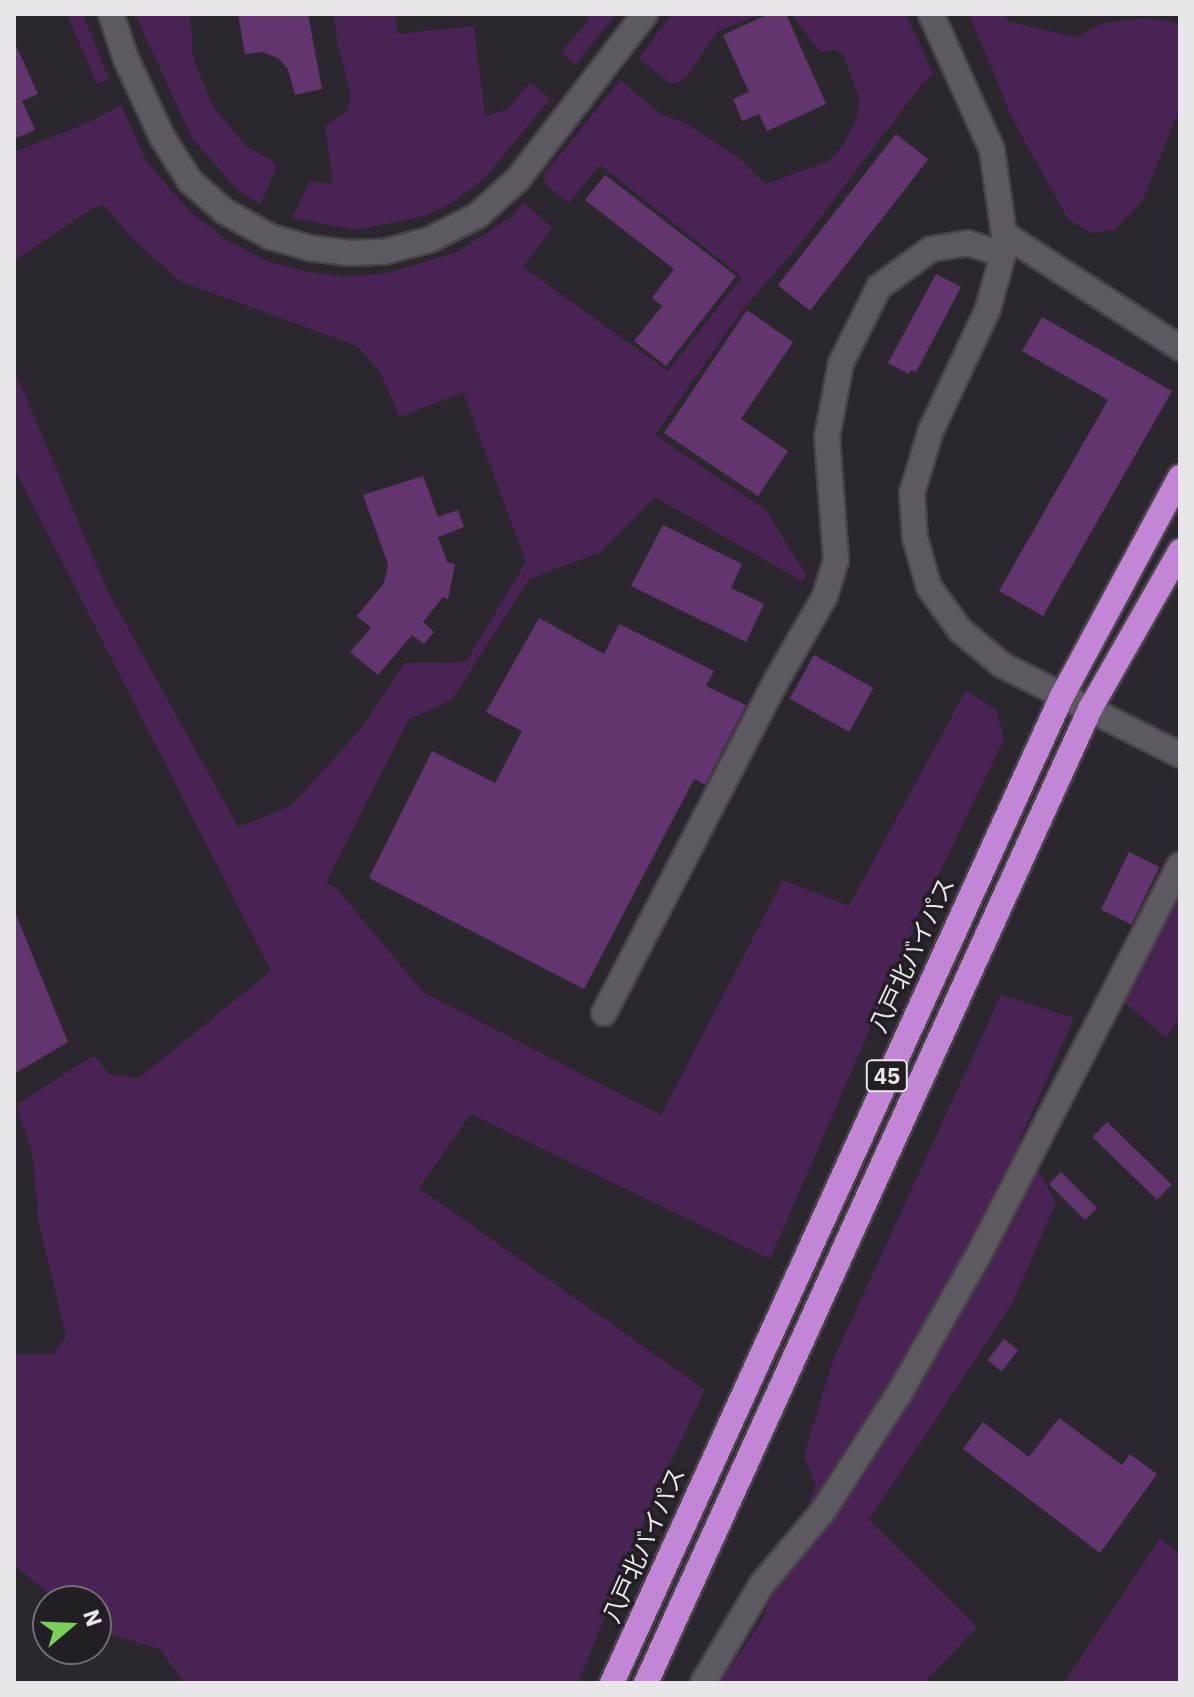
<!DOCTYPE html>
<meta charset="utf-8">
<style>
body{margin:0}
#map{position:relative;width:1194px;height:1697px;overflow:hidden;background:#2c272e;font-family:"IBM Plex Sans","Noto Sans JP",sans-serif}
div>[style]{position:absolute}
.green>*{inset:0;background:#482353}
.building>*{inset:0;background:#62356f;transform-origin:0 0}
.roads{filter:drop-shadow(2px 0 #484349) drop-shadow(-2px 0 #484349) drop-shadow(0 2px #484349) drop-shadow(0 -2px #484349)}
.minor>*{height:24px;margin:-12px;padding:0 12px;transform-origin:12px;border-radius:12px;background:#5e5860}
.highway>*{height:24px;margin:-12px;padding:0 12px;transform-origin:12px;border-radius:12px;background:#c386d6}
span{translate:-50% -50%;white-space:nowrap;text-align:center;line-height:1.15;-webkit-text-stroke:7px #221e24;paint-order:stroke}
.shield-label span{padding:2px 6px;background:#221e24;border:2px solid;border-radius:6px;-webkit-text-stroke-width:0}
.shield-label{font-size:22px;color:#e9e6ea;font-weight:700}
.street-label{font-size:24px;color:#e9e6ea}
.frame{position:absolute;inset:0;border:16px solid #e9e6ea;pointer-events:none}
.north{position:absolute;left:32px;top:1585px;width:80px;height:80px;box-sizing:border-box;background:#221e24;border:2px solid #726e73;border-radius:50%;rotate:71deg;font-size:22px;font-weight:700;line-height:32px;text-align:center;color:#e9e6ea}
.north::after{content:'';display:block;margin:auto;width:28px;height:36px;background:#79d158;clip-path:polygon(50% 0,100% 100%,50% 72%,0 100%)}
</style>
<div id="map">
<div class="green">
<i style="clip-path:polygon(67px 14px,83px 14px,109px 79px,97px 84px)"></i>
<i style="clip-path:polygon(135px 14px,190px 14px,193px 58px,214px 108px,246px 146px,274px 162px,276px 169px,260px 205px,235px 187px,192px 138px)"></i>
<i style="clip-path:polygon(334px 14px,396px 14px,398px 34px,474px 26px,485px 116px,507px 110px,530px 82px,550px 99px,484px 179px,452px 203px,425px 216px,357px 230px,292px 218px,310px 181px,333px 184px,325px 126px,347px 111px,351px 94px,337px 43px)"></i>
<i style="clip-path:polygon(589px 14px,616px 14px,575px 65px,561px 52px,588px 21px)"></i>
<i style="clip-path:polygon(671px 14px,761px 14px,717px 32px,687px 77px,677px 83px,670px 83px,639px 59px)"></i>
<i style="clip-path:polygon(791px 14px,906px 14px,933px 73px,919px 88px,804px 239px,740px 313px,655px 435px,766px 510px,806px 575px,803px 582px,655px 497px,601px 552px,529px 579px,452px 700px,409px 719px,326px 882px,335px 887px,423px 992px,661px 1115px,783px 880px,849px 906px,966px 690px,996px 710px,1004px 739px,923px 907px,770px 1259px,471px 1114px,419px 1188px,705px 1390px,653px 1499px,578px 1683px,184px 1683px,160px 1649px,96px 1631px,96px 1601px,58px 1601px,14px 1565px,14px 1354px,53px 1354px,66px 1337px,39px 1223px,32px 1152px,16px 1105px,94px 1055px,109px 1074px,139px 1078px,271px 971px,14px 468px,14px 369px,107px 590px,238px 827px,291px 806px,359px 731px,405px 663px,466px 662px,526px 562px,463px 392px,400px 417px,380px 372px,357px 346px,180px 281px,134px 240px,104px 205px,91px 209px,14px 261px,14px 152px,92px 121px,121px 105px,147px 162px,190px 212px,227px 240px,267px 261px,308px 272px,347px 277px,387px 273px,457px 252px,511px 217px,524px 202px,552px 228px,523px 267px,668px 371px,742px 277px,600px 165px,569px 203px,546px 185px,543px 176px,620px 80px,662px 115px,684px 122px,740px 159px,765px 184px,829px 161px,844px 144px,857px 116px,859px 98px,843px 55px,837px 50px,820px 52px)"></i>
<i style="clip-path:polygon(969px 14px,1004px 14px,1009px 22px,1076px 37px,1103px 23px,1147px 18px,1180px 23px,1180px 108px,1143px 200px,1114px 230px,1091px 233px,1068px 219px,1014px 122px)"></i>
<i style="clip-path:polygon(1180px 889px,1180px 1017px,1166px 1038px,1122px 1000px)"></i>
<i style="clip-path:polygon(1001px 995px,1074px 1018px,1020px 1140px,1056px 1202px,1013px 1302px,869px 1520px,977px 1627px,924px 1683px,720px 1683px,761px 1622px,816px 1485px,804px 1456px,833px 1360px)"></i>
<i style="clip-path:polygon(1160px 1538px,1180px 1555px,1180px 1683px,1064px 1683px)"></i>
</div>
<div class="building">
<i style="clip-path:polygon(238px 14px,308px 14px,322px 89px,295px 95px,288px 69px,278px 58px,262px 52px,245px 54px)"></i>
<i style="clip-path:polygon(769px 14px,786px 14px,826px 104px,767px 131px,759px 114px,742px 121px,733px 99px,749px 92px,723px 35px)"></i>
<i style="clip-path:polygon(14px 41px,38px 94px,22px 101px,35px 130px,14px 139px)"></i>
<i style="left:896px;top:134px;width:41px;height:192px;rotate:38deg"></i>
<i style="clip-path:polygon(605px 175px,736px 276px,666px 366px,634px 341px,662px 306px,652px 298px,674px 269px,585px 200px)"></i>
<i style="clip-path:polygon(936px 274px,961px 287px,916px 372px,911px 370px,909px 374px,888px 363px)"></i>
<i style="clip-path:polygon(747px 310px,793px 342px,741px 419px,788px 451px,758px 496px,664px 433px)"></i>
<i style="clip-path:polygon(1042px 317px,1172px 391px,1043px 616px,999px 591px,1108px 400px,1022px 351px)"></i>
<i style="clip-path:polygon(423px 476px,438px 517px,458px 510px,464px 527px,438px 537px,447px 562px,455px 564px,448px 599px,443px 597px,423px 622px,434px 632px,424px 644px,412px 635px,378px 675px,350px 652px,371px 628px,357px 616px,384px 583px,388px 564px,363px 495px)"></i>
<i style="clip-path:polygon(663px 525px,742px 564px,731px 588px,764px 604px,746px 642px,631px 586px)"></i>
<i style="clip-path:polygon(539px 618px,604px 654px,619px 624px,714px 671px,706px 686px,746px 705px,705px 785px,694px 779px,584px 989px,369px 878px,432px 751px,495px 783px,522px 731px,486px 712px)"></i>
<i style="left:814px;top:655px;width:68px;height:50px;rotate:29deg"></i>
<i style="left:1129px;top:852px;width:34px;height:64px;rotate:26deg"></i>
<i style="clip-path:polygon(14px 910px,68px 1042px,14px 1074px)"></i>
<i style="left:1107px;top:1122px;width:90px;height:21px;rotate:44deg"></i>
<i style="left:1061px;top:1172px;width:51px;height:17px;rotate:45deg"></i>
<i style="left:1004px;top:1339px;width:18px;height:27px;rotate:38deg"></i>
<i style="clip-path:polygon(1059px 1418px,1122px 1465px,1130px 1454px,1157px 1474px,1100px 1553px,963px 1449px,983px 1422px,1029px 1457px)"></i>
</div>
<div class="roads">
<div class="minor">
<i style="left:111px;top:14px;width:47px;rotate:71.6deg"></i>
<i style="left:126px;top:59px;width:86px;rotate:65.2deg"></i>
<i style="left:162px;top:137px;width:52px;rotate:57.5deg"></i>
<i style="left:190px;top:181px;width:45px;rotate:41.4deg"></i>
<i style="left:224px;top:211px;width:54px;rotate:29deg"></i>
<i style="left:271px;top:237px;width:40px;rotate:16deg"></i>
<i style="left:309px;top:248px;width:39px;rotate:7deg"></i>
<i style="left:348px;top:253px;width:35px;rotate:-2deg"></i>
<i style="left:383px;top:252px;width:48px;rotate:-14.6deg"></i>
<i style="left:429px;top:240px;width:54px;rotate:-26.6deg"></i>
<i style="left:477px;top:216px;width:55px;rotate:-42.1deg"></i>
<i style="left:518px;top:179px;width:208px;rotate:-52.4deg"></i>
<i style="left:931px;top:14px;width:149px;rotate:65.8deg"></i>
<i style="left:992px;top:150px;width:85px;rotate:81.9deg"></i>
<i style="left:1004px;top:234px;width:20px;rotate:93deg"></i>
<i style="left:1003px;top:254px;width:57px;rotate:105.3deg"></i>
<i style="left:988px;top:309px;width:134px;rotate:115.2deg"></i>
<i style="left:931px;top:430px;width:66px;rotate:106.8deg"></i>
<i style="left:912px;top:493px;width:45px;rotate:86.2deg"></i>
<i style="left:915px;top:538px;width:51px;rotate:74.1deg"></i>
<i style="left:929px;top:587px;width:53px;rotate:54.2deg"></i>
<i style="left:960px;top:630px;width:55px;rotate:39.8deg"></i>
<i style="left:1002px;top:665px;width:199px;rotate:26.8deg"></i>
<i style="left:1004px;top:234px;width:210px;rotate:32.9deg"></i>
<i style="left:604px;top:1013px;width:374px;rotate:-62.6deg"></i>
<i style="left:776px;top:681px;width:98px;rotate:-60deg"></i>
<i style="left:825px;top:596px;width:38px;rotate:-73deg"></i>
<i style="left:836px;top:560px;width:123px;rotate:-94.2deg"></i>
<i style="left:827px;top:437px;width:75px;rotate:-79.3deg"></i>
<i style="left:841px;top:363px;width:85px;rotate:-63.4deg"></i>
<i style="left:879px;top:287px;width:64px;rotate:-36.2deg"></i>
<i style="left:931px;top:249px;width:36px;rotate:-9deg"></i>
<i style="left:967px;top:243px;width:38px;rotate:17deg"></i>
<i style="left:703px;top:1683px;width:115px;rotate:-59.2deg"></i>
<i style="left:762px;top:1584px;width:95px;rotate:-50.1deg"></i>
<i style="left:823px;top:1511px;width:142px;rotate:-57.1deg"></i>
<i style="left:900px;top:1392px;width:157px;rotate:-60.2deg"></i>
<i style="left:978px;top:1256px;width:440px;rotate:-62.7deg"></i>
</div>
<div class="highway">
<i style="left:612px;top:1683px;width:1085px;rotate:-65.49deg"></i>
<i style="left:1062px;top:696px;width:249px;rotate:-61.7deg"></i>
<i style="left:646px;top:1683px;width:1070px;rotate:-65.49deg"></i>
<i style="left:1090px;top:709px;width:182px;rotate:-60.3deg"></i>
</div>
</div>
<div class="shield-label">
<span style="left:887px;top:1076px">45</span>
</div>
<div class="street-label">
<span style="left:912px;top:955px;rotate:-65deg">八戸北バイパス</span>
<span style="left:644px;top:1545px;rotate:-66deg">八戸北バイパス</span>
</div>
<div class="frame"></div>
<div class="north">N</div>
</div>
